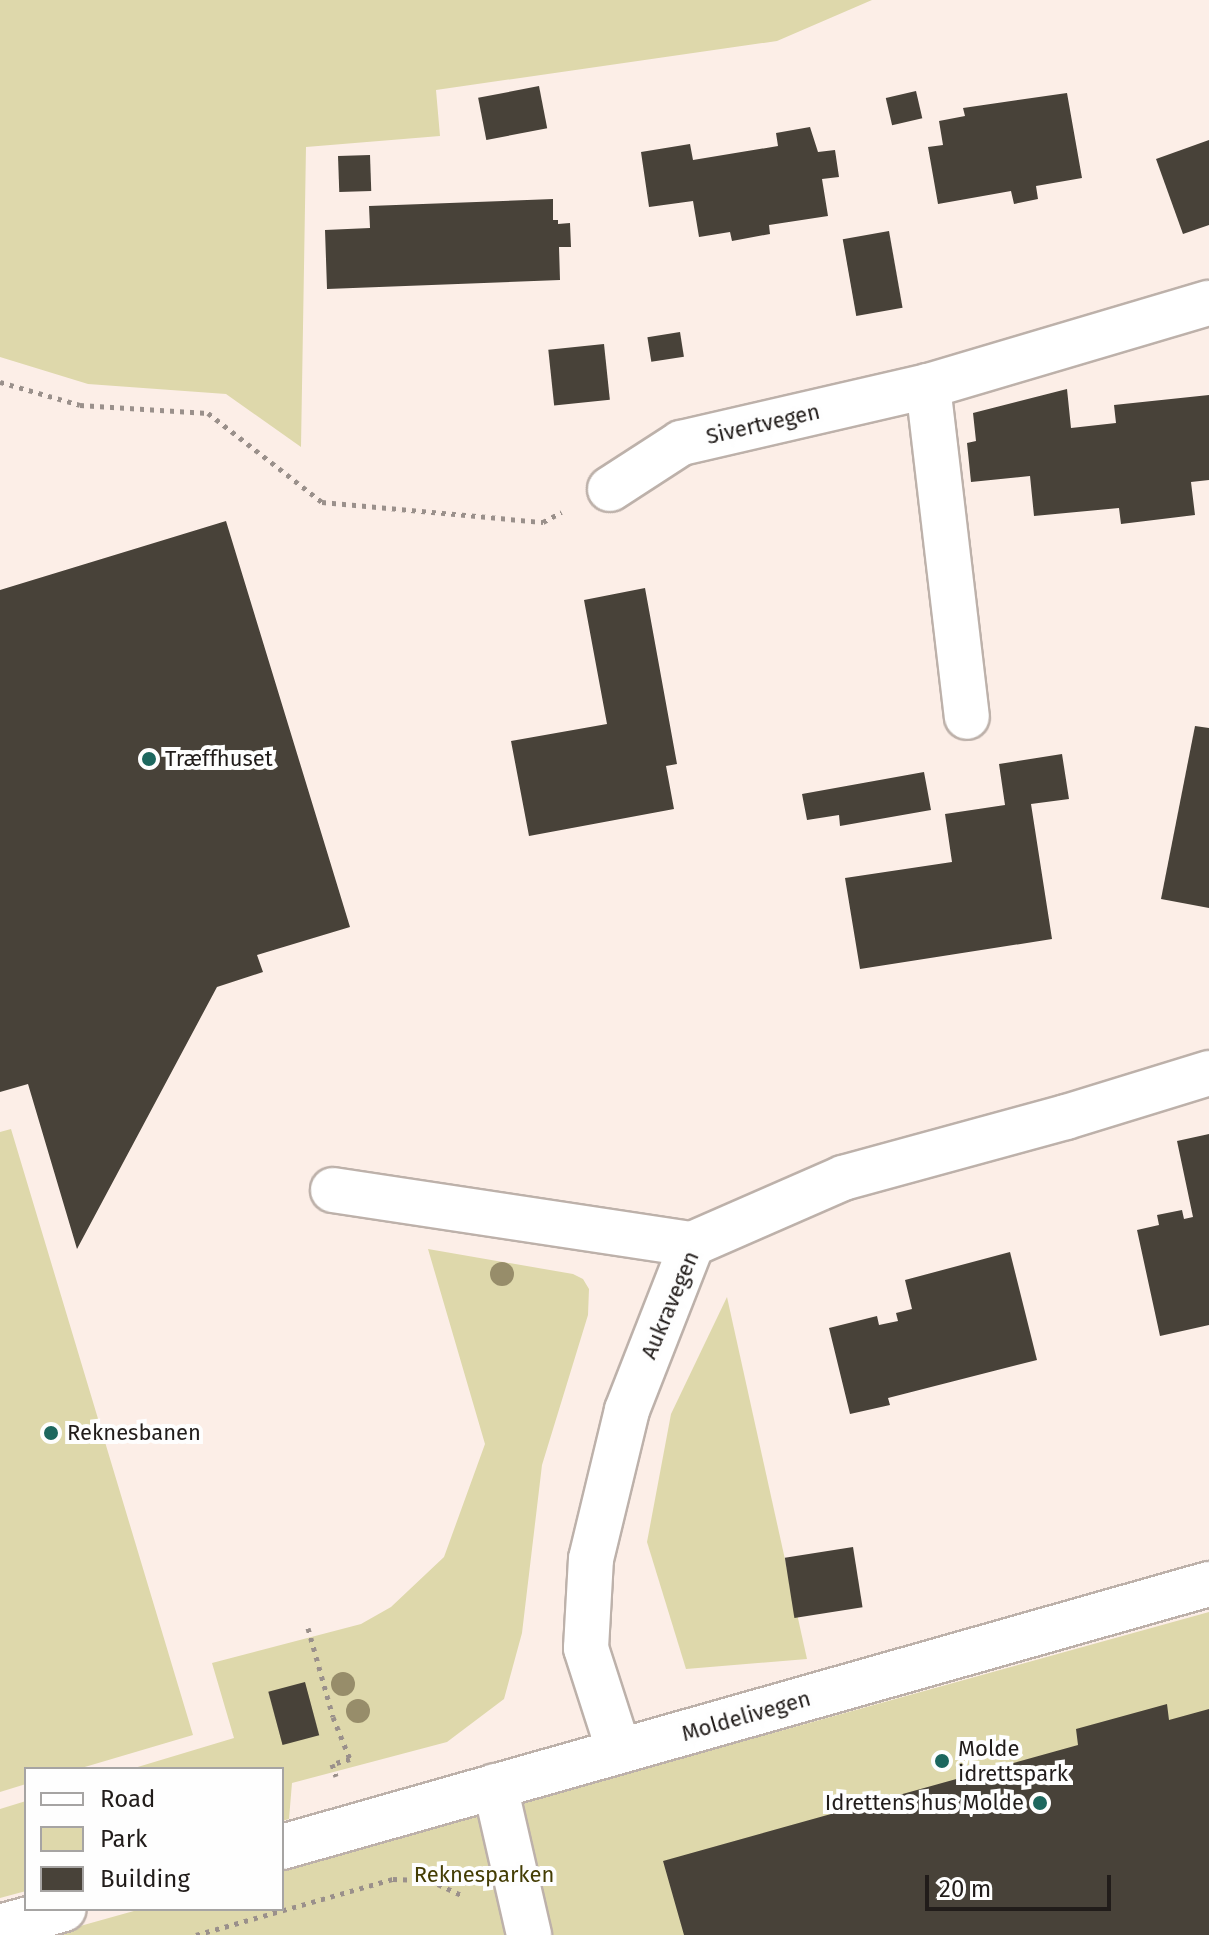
<!DOCTYPE html>
<meta charset="utf-8">
<style>
body{margin:0}
#map{position:relative;width:1209px;height:1935px;overflow:hidden;background:#fceee7;font-family:"Fira Sans",sans-serif}
div>[style]{position:absolute}
.green>*{inset:0;background:#ded8ab}
.building>*{inset:0;background:#484239;transform-origin:0 0}
.path>*{height:5px;margin-top:-2.5px;transform-origin:0;background:repeating-linear-gradient(90deg,#9a908b 0 4px,transparent 0 10px)}
.roads{filter:drop-shadow(2px 0 #bdb1aa) drop-shadow(-2px 0 #bdb1aa) drop-shadow(0 2px #bdb1aa) drop-shadow(0 -2px #bdb1aa)}
.minor>*{height:44px;margin:-22px;padding:0 22px;transform-origin:22px;border-radius:22px;background:#fff}
.major>*{height:44px;margin:-22px;padding:0 22px;transform-origin:22px;border-radius:22px;background:#fff}
.trees>*{width:24px;height:24px;margin:-12px;border-radius:50%;background:#978d6a}
.dots>*{width:22px;height:22px;translate:-50% -50%;box-sizing:border-box;border:4px solid #fefefe;border-radius:50%}
span{translate:-50% -50%;white-space:nowrap;text-align:center;line-height:1.15;-webkit-text-stroke:8px #fefefe;paint-order:stroke}
.street-label{font-size:22px;color:#211c1a}
.poi-label{font-size:22px;color:#211c1a}
.left{translate:0 -50%;text-align:left}
.right{translate:-100% -50%;text-align:right}
.park-label{font-size:22px;color:#443d04}
.legend{position:absolute;left:24px;top:1767px;width:260px;height:144px;box-sizing:border-box;background:#fefefe;border:2px solid #a6a4a3;margin:0;padding:10px 14px;list-style:none;font-size:24px;color:#211c1a}
.legend li{display:flex;align-items:center;gap:16px;height:40px}
.legend b{width:40px;border:2px solid #a6a4a3}
.scale{position:absolute;left:925px;top:1875px;width:186px;height:36px;box-sizing:border-box;border:4px solid #211c1a;border-top:0;padding-left:10px;font-size:24px;line-height:28px;white-space:nowrap;color:#211c1a;-webkit-text-stroke:6px #fefefe;paint-order:stroke}
</style>
<div id="map">
<div class="green">
<i style="clip-path:polygon(0 0,872px 0,777px 41px,436px 90px,440px 136px,306px 147px,301px 447px,226px 394px,88px 384px,0 357px)"></i>
<i style="clip-path:polygon(11px 1129px,193px 1735px,78px 1769px,26px 1769px,26px 1784px,0 1792px,0 1132px)"></i>
<i style="clip-path:polygon(428px 1249px,573px 1274px,583px 1279px,589px 1289px,588px 1315px,542px 1465px,522px 1633px,504px 1699px,447px 1742px,292px 1783px,289px 1819px,282px 1821px,282px 1769px,131px 1769px,234px 1738px,212px 1663px,361px 1624px,391px 1607px,444px 1557px,485px 1444px)"></i>
<i style="clip-path:polygon(727px 1297px,807px 1659px,686px 1669px,647px 1542px,671px 1414px)"></i>
<i style="clip-path:polygon(1209px 1612px,1209px 1935px,48px 1935px,141px 1909px,282px 1909px,282px 1869px)"></i>
<i style="clip-path:polygon(26px 1801px,26px 1891px,0 1898px,0 1809px)"></i>
</div>
<div class="building">
<i style="left:539px;top:86px;width:43px;height:62px;rotate:79deg"></i>
<i style="left:916px;top:91px;width:28px;height:31px;rotate:77deg"></i>
<i style="clip-path:polygon(1067px 93px,1082px 178px,1036px 186px,1038px 199px,1014px 204px,1011px 191px,938px 204px,928px 147px,943px 145px,939px 121px,965px 116px,963px 108px)"></i>
<i style="clip-path:polygon(810px 127px,818px 152px,835px 150px,839px 177px,822px 179px,828px 216px,769px 225px,770px 234px,732px 241px,730px 232px,699px 237px,693px 201px,649px 207px,641px 152px,690px 144px,693px 160px,778px 146px,776px 133px)"></i>
<i style="clip-path:polygon(1209px 140px,1209px 225px,1183px 234px,1156px 159px)"></i>
<i style="left:370px;top:155px;width:36px;height:32px;rotate:88deg"></i>
<i style="clip-path:polygon(553px 199px,553px 220px,558px 220px,558px 224px,570px 223px,571px 247px,559px 247px,560px 280px,327px 289px,325px 230px,370px 228px,369px 206px)"></i>
<i style="left:889px;top:231px;width:78px;height:47px;rotate:80deg"></i>
<i style="left:680px;top:332px;width:25px;height:33px;rotate:81deg"></i>
<i style="left:604px;top:344px;width:56px;height:56px;rotate:84deg"></i>
<i style="clip-path:polygon(1067px 389px,1071px 428px,1116px 423px,1114px 405px,1209px 395px,1209px 480px,1191px 482px,1195px 515px,1121px 524px,1119px 508px,1034px 516px,1030px 476px,971px 482px,967px 443px,976px 441px,973px 413px)"></i>
<i style="clip-path:polygon(226px 521px,350px 927px,257px 955px,263px 972px,217px 987px,77px 1249px,28px 1084px,0 1092px,0 590px)"></i>
<i style="clip-path:polygon(645px 588px,677px 764px,666px 766px,674px 809px,529px 836px,511px 741px,607px 724px,584px 600px)"></i>
<i style="clip-path:polygon(1195px 726px,1209px 728px,1209px 908px,1161px 899px)"></i>
<i style="clip-path:polygon(1062px 754px,1069px 799px,1031px 804px,1052px 939px,860px 969px,845px 878px,952px 862px,945px 814px,1005px 805px,999px 764px)"></i>
<i style="clip-path:polygon(924px 772px,931px 810px,840px 826px,839px 815px,807px 820px,802px 794px)"></i>
<i style="clip-path:polygon(1209px 1134px,1209px 1325px,1160px 1336px,1137px 1230px,1159px 1225px,1157px 1215px,1182px 1210px,1184px 1219px,1193px 1217px,1177px 1141px)"></i>
<i style="clip-path:polygon(1010px 1252px,1037px 1360px,888px 1398px,890px 1405px,850px 1414px,829px 1328px,877px 1316px,879px 1325px,898px 1321px,896px 1313px,912px 1309px,905px 1280px)"></i>
<i style="left:853px;top:1547px;width:61px;height:69px;rotate:81deg"></i>
<i style="left:305px;top:1682px;width:55px;height:38px;rotate:75deg"></i>
<i style="clip-path:polygon(1167px 1704px,1169px 1720px,1209px 1709px,1209px 1935px,684px 1935px,663px 1861px,1078px 1745px,1076px 1729px)"></i>
</div>
<div class="path">
<i style="left:0;top:382px;width:83px;rotate:16deg"></i>
<i style="left:80px;top:405px;width:128px;rotate:3.6deg"></i>
<i style="left:208px;top:413px;width:145px;rotate:38deg"></i>
<i style="left:322px;top:502px;width:222px;rotate:5.2deg"></i>
<i style="left:543px;top:522px;width:21px;rotate:-28deg"></i>
<i style="left:308px;top:1628px;width:92px;rotate:74.3deg"></i>
<i style="left:333px;top:1717px;width:45px;rotate:68deg"></i>
<i style="left:350px;top:1759px;width:19px;rotate:164deg"></i>
<i style="left:332px;top:1764px;width:13px;rotate:72deg"></i>
<i style="left:196px;top:1935px;width:205px;rotate:-15.9deg"></i>
<i style="left:393px;top:1879px;width:36px;rotate:2deg"></i>
<i style="left:429px;top:1880px;width:38px;rotate:25deg"></i>
</div>
<div class="roads">
<div class="minor">
<i style="left:928px;top:386px;width:333px;rotate:83.3deg"></i>
<i style="left:610px;top:489px;width:85px;rotate:-32.9deg"></i>
<i style="left:681px;top:443px;width:253px;rotate:-13deg"></i>
<i style="left:928px;top:386px;width:293px;rotate:-16.5deg"></i>
<i style="left:333px;top:1190px;width:363px;rotate:8.6deg"></i>
<i style="left:619px;top:1751px;width:108px;rotate:-107.8deg"></i>
<i style="left:586px;top:1648px;width:89px;rotate:-86.8deg"></i>
<i style="left:591px;top:1559px;width:153px;rotate:-76.4deg"></i>
<i style="left:627px;top:1410px;width:178px;rotate:-68.6deg"></i>
<i style="left:692px;top:1244px;width:165px;rotate:-23.6deg"></i>
<i style="left:843px;top:1178px;width:231px;rotate:-15.3deg"></i>
<i style="left:1066px;top:1117px;width:150px;rotate:-17.1deg"></i>
<i style="left:495px;top:1786px;width:153px;rotate:77.1deg"></i>
</div>
<div class="major">
<i style="left:282px;top:1847px;width:964px;rotate:-15.84deg"></i>
<i style="left:0;top:1927px;width:66px;rotate:-15.7deg"></i>
</div>
</div>
<div class="trees">
<i style="left:502px;top:1274px"></i>
<i style="left:343px;top:1684px"></i>
<i style="left:358px;top:1711px"></i>
</div>
<div class="dots">
<i style="left:149px;top:759px;background:#1d675e"></i>
<i style="left:51px;top:1433px;background:#1d675e"></i>
<i style="left:942px;top:1761px;background:#1d675e"></i>
<i style="left:1040px;top:1803px;background:#1d675e"></i>
</div>
<div class="street-label">
<span style="left:763px;top:424px;rotate:-13deg">Sivertvegen</span>
<span style="left:670px;top:1305px;rotate:-67deg">Aukravegen</span>
<span style="left:746px;top:1716px;rotate:-16deg">Moldelivegen</span>
</div>
<div class="poi-label">
<span class="left" style="left:165px;top:759px">Træffhuset</span>
<span class="left" style="left:67px;top:1433px">Reknesbanen</span>
<span class="left" style="left:958px;top:1761px">Molde<br>idrettspark</span>
<span class="right" style="left:1024px;top:1803px">Idrettens hus Molde</span>
</div>
<div class="park-label">
<span style="left:484px;top:1875px">Reknesparken</span>
</div>
<ul class="legend">
<li><b style="height:10px;background:#fff"></b>Road</li>
<li><b style="height:22px;background:#ded8ab"></b>Park</li>
<li><b style="height:22px;background:#484239"></b>Building</li>
</ul>
<div class="scale">20 m</div>
</div>
